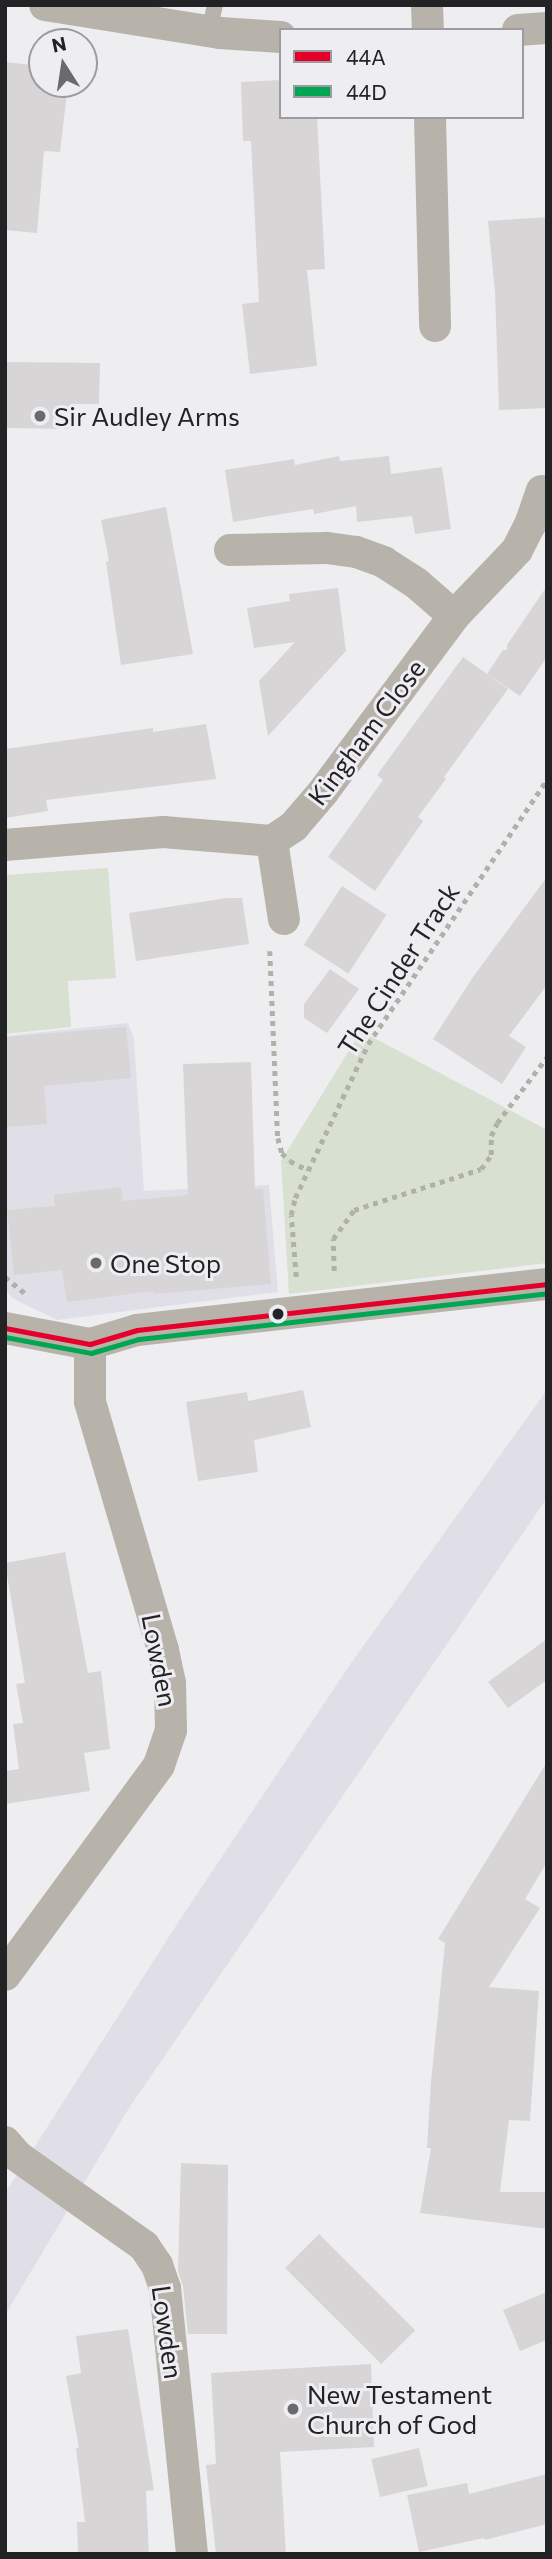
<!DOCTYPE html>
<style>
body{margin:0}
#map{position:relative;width:552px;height:2559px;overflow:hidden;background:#eeeef1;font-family:Commissioner,sans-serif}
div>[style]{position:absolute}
.built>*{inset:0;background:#e0dfe8}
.green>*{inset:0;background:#d8e0d2}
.building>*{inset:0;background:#d7d5d6;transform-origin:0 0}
.path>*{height:4.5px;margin-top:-2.25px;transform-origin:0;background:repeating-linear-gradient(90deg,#b2b0ab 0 5px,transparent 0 10px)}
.lane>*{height:16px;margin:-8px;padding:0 8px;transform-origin:8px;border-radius:8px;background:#b8b3aa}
.street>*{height:32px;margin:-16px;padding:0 16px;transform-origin:16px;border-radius:16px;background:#b8b3aa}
.bus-1>*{height:5px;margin:-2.5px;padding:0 2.5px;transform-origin:2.5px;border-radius:2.5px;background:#e4002b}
.bus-2>*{height:5px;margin:-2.5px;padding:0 2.5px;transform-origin:2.5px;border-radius:2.5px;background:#00a651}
.dots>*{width:19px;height:19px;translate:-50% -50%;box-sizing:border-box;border:4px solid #ededf2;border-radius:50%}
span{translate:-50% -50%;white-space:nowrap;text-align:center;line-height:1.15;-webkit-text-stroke:6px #ededf2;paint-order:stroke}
.poi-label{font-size:26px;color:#232224}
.left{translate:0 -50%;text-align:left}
.street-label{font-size:26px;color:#232224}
.frame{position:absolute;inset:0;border:7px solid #232224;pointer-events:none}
.legend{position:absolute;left:279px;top:28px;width:245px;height:91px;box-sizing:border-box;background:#ededf2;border:2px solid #9c9ca0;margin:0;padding:9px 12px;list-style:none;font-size:21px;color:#232224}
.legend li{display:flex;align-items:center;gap:14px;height:35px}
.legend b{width:35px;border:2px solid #9c9ca0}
.north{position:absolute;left:28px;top:28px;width:70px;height:70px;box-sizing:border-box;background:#ededf2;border:2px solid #9c9ca0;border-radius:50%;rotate:348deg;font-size:19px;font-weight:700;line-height:28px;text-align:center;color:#232224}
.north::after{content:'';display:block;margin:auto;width:24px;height:32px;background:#6a696c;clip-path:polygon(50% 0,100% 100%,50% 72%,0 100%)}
</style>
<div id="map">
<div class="built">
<i style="clip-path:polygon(128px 1023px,134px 1039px,144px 1191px,269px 1185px,278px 1292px,57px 1320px,12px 1298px,5px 1289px,5px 1036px)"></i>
<i style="clip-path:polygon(547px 1390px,547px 1498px,129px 2108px,5px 2315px,5px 2193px,179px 1921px,351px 1663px)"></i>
</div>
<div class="green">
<i style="clip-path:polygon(108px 868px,116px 978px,68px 981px,71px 1027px,5px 1034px,5px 875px)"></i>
<i style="clip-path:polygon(361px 1031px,547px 1130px,547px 1263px,289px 1294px,281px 1161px)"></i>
</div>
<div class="building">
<i style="clip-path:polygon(5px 62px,42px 66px,42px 84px,68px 84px,60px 152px,44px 151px,37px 233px,5px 230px)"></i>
<i style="clip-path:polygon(281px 80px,281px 117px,317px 117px,325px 269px,307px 270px,317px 366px,250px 374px,242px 304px,259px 302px,251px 141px,243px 141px,241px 82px)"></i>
<i style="clip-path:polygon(547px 217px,547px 408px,499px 410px,495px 292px,488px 221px)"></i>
<i style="clip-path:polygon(5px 362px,100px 363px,99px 404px,74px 404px,74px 429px,5px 428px)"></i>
<i style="clip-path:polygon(339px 456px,340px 461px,389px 456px,391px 474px,442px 467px,451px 529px,415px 534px,412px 516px,357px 522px,356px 506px,314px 514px,313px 509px,233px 522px,225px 470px,294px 459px,295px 465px)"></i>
<i style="clip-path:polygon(166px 507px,193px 654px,121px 665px,106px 562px,109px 561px,101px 520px)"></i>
<i style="clip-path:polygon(547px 586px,547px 657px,520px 696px,487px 674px,503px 650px,507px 650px,507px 645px)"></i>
<i style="clip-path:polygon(338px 588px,346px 651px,268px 736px,259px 681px,295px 642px,254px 648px,247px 608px,290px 601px,289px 594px)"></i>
<i style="clip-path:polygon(463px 657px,508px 689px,444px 777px,446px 779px,418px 817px,423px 821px,375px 891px,328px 857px,383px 780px,377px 775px)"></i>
<i style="clip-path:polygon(206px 724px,216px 779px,46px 800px,48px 811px,5px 818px,5px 749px,153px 728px,153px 732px)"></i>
<i style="clip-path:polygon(547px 877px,547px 985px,509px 1036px,526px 1047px,502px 1084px,433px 1039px,473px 977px)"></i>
<i style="left:342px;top:886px;width:53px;height:70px;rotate:33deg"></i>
<i style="clip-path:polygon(227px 898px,242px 898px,249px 944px,136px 961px,129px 913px)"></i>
<i style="clip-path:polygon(330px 969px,359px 989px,327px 1033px,304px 1018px,304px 1004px)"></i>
<i style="clip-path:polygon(126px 1027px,131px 1078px,44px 1086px,47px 1124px,5px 1127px,5px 1037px)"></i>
<i style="clip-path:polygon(251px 1062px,255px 1189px,263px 1189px,271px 1284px,153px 1294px,153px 1291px,67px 1302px,62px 1270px,14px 1275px,7px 1210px,55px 1206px,54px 1195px,121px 1187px,123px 1201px,188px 1195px,183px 1064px)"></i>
<i style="clip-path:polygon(303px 1390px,311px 1427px,254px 1440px,258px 1472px,198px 1481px,186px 1402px,247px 1392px,248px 1401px)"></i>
<i style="clip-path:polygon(65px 1552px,88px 1673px,101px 1671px,110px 1749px,84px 1753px,90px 1791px,5px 1804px,5px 1771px,19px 1769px,13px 1724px,23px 1723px,16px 1684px,25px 1683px,5px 1563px)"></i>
<i style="clip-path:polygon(547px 1639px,547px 1680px,508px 1708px,488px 1682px)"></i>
<i style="clip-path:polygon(547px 1762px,547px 1862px,525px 1899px,540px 1908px,489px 1987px,539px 1991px,530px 2121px,509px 2120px,500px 2192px,547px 2192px,547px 2229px,420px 2213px,431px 2148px,427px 2148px,431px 2082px,445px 1943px,438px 1939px)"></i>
<i style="clip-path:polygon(181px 2163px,228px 2165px,227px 2334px,188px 2334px,183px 2286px,178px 2271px)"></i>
<i style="left:319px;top:2234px;width:136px;height:48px;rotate:45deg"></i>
<i style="clip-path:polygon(547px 2292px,547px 2340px,520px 2351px,503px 2310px)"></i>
<i style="clip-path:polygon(128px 2329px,154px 2490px,146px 2491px,149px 2554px,78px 2554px,77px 2522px,85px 2522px,76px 2448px,79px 2448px,66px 2376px,81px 2373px,76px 2336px)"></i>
<i style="clip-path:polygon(371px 2364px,374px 2447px,280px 2452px,286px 2554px,216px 2554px,206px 2465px,216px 2464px,211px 2373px)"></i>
<i style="left:419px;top:2448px;width:39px;height:49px;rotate:77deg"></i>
<i style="clip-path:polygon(547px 2474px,547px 2524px,485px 2540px,484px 2538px,419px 2552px,407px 2495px,467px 2483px,469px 2494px)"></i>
</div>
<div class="path">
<i style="left:270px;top:951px;width:187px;rotate:87.6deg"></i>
<i style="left:278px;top:1138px;width:16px;rotate:75deg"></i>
<i style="left:282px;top:1153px;width:11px;rotate:45deg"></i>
<i style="left:290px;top:1161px;width:20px;rotate:27deg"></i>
<i style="left:334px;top:1271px;width:32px;rotate:-92deg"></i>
<i style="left:333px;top:1239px;width:36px;rotate:-54deg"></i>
<i style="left:354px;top:1210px;width:133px;rotate:-17.9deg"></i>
<i style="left:481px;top:1169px;width:17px;rotate:-54deg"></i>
<i style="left:491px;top:1155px;width:19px;rotate:-90deg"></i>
<i style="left:491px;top:1136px;width:14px;rotate:-65deg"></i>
<i style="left:497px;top:1123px;width:83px;rotate:-52.9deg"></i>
<i style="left:5px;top:1277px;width:26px;rotate:39deg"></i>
<i style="left:296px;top:1277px;width:62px;rotate:-94.6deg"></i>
<i style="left:291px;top:1215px;width:17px;rotate:-77deg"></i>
<i style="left:295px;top:1198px;width:170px;rotate:-64.6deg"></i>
<i style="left:368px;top:1044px;width:319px;rotate:-55.9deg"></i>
</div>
<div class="lane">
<i style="left:209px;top:31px;width:27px;rotate:-77deg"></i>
</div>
<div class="street">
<i style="left:45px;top:5px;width:177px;rotate:9.1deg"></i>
<i style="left:220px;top:33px;width:61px;rotate:3.8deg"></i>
<i style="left:427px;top:5px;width:25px;rotate:88deg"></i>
<i style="left:518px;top:30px;width:29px;rotate:-4deg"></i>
<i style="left:430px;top:117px;width:209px;rotate:88.6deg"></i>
<i style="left:454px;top:616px;width:91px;rotate:-46.3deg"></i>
<i style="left:517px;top:550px;width:28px;rotate:-63deg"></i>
<i style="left:530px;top:525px;width:36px;rotate:-71deg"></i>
<i style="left:272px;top:841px;width:79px;rotate:81.3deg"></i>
<i style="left:5px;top:845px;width:159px;rotate:-4.7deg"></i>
<i style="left:163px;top:832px;width:109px;rotate:4.7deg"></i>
<i style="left:272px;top:841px;width:27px;rotate:-34deg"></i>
<i style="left:294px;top:826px;width:45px;rotate:-49.5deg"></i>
<i style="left:323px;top:792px;width:219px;rotate:-53.3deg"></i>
<i style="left:454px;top:616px;width:50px;rotate:-139deg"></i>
<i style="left:416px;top:583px;width:38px;rotate:-147deg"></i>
<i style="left:384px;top:562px;width:30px;rotate:-160deg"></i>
<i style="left:356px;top:552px;width:30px;rotate:-172deg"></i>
<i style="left:326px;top:548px;width:96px;rotate:178.8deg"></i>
<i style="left:5px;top:1328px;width:86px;rotate:10.7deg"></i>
<i style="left:90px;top:1344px;width:49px;rotate:-16.6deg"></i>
<i style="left:137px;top:1330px;width:413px;rotate:-6.4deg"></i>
<i style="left:5px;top:1975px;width:260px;rotate:-53.7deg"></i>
<i style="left:159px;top:1765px;width:37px;rotate:-71deg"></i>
<i style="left:171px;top:1730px;width:47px;rotate:-91.2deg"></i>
<i style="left:170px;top:1683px;width:34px;rotate:-102deg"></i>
<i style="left:163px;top:1650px;width:259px;rotate:-106.4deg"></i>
<i style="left:90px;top:1402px;width:58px;rotate:-90deg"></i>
<i style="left:5px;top:2142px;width:18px;rotate:49deg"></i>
<i style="left:17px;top:2156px;width:156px;rotate:35.3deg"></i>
<i style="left:144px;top:2246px;width:23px;rotate:56deg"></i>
<i style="left:157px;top:2265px;width:24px;rotate:71deg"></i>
<i style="left:165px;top:2288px;width:267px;rotate:84.2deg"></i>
</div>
<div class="bus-1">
<i style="left:5px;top:1328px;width:86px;rotate:10.7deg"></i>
<i style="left:90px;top:1344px;width:49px;rotate:-16.6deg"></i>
<i style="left:137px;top:1330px;width:413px;rotate:-6.4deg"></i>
</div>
<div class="bus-2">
<i style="left:5px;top:1337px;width:87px;rotate:10.5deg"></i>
<i style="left:91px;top:1353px;width:50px;rotate:-16.3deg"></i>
<i style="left:139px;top:1339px;width:411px;rotate:-6.4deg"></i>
</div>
<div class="dots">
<i style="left:40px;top:416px;background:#6a696c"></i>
<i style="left:96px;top:1263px;background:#6a696c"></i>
<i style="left:278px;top:1314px;background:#232224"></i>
<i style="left:293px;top:2409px;background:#6a696c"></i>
</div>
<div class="poi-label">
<span class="left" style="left:54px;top:416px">Sir Audley Arms</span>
<span class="left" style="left:110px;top:1263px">One Stop</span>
<span class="left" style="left:307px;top:2409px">New Testament<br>Church of God</span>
</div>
<div class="street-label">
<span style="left:366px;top:732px;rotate:-53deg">Kingham Close</span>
<span style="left:398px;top:969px;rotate:-57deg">The Cinder Track</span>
<span style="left:160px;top:1660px;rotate:79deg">Lowden</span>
<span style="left:168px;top:2332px;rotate:82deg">Lowden</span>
</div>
<div class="frame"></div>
<ul class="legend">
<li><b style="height:9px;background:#e4002b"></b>44A</li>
<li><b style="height:9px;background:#00a651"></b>44D</li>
</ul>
<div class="north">N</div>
</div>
